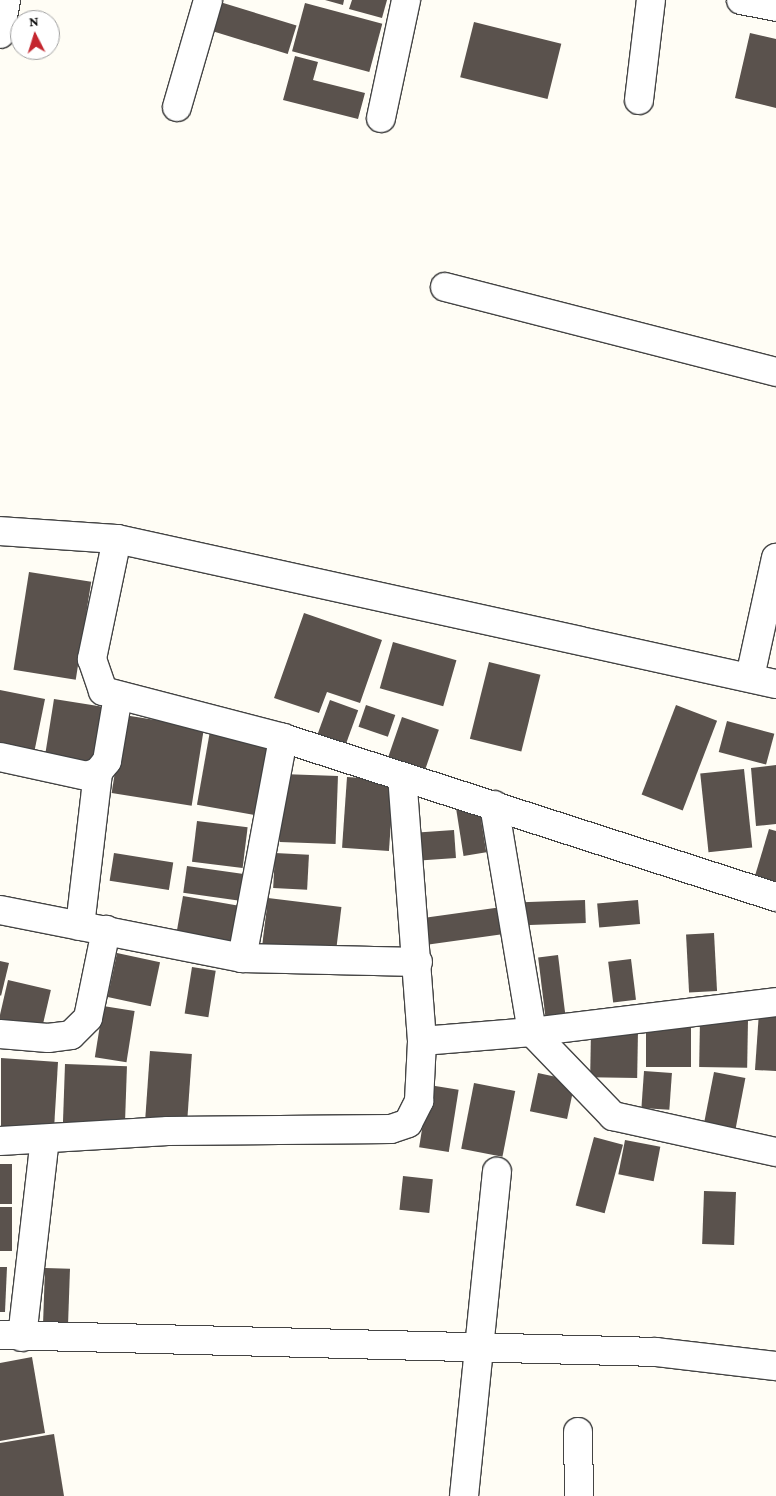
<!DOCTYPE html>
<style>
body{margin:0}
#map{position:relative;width:776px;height:1496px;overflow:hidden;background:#fffdf5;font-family:"Crimson Pro",serif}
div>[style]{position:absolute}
.building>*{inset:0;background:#5a524d;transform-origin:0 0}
.roads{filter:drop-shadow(1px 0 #444) drop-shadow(-1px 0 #444) drop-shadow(0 1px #444) drop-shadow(0 -1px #444)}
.minor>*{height:28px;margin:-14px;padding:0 14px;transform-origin:14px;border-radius:14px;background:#fff}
span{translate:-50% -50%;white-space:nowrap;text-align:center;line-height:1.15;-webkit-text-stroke:5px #fff;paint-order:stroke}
.north{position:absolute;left:10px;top:10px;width:50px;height:50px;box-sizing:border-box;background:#fff;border:1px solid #a0a0a0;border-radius:50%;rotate:355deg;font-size:14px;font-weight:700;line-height:20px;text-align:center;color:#111}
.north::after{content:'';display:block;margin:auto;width:18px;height:22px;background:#c4262e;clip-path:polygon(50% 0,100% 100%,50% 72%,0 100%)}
</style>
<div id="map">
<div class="building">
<i style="clip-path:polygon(325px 0,344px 0,343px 5px)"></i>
<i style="clip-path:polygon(352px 0,387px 0,382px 18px,349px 9px)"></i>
<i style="left:220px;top:2px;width:80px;height:30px;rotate:17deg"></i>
<i style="left:305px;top:3px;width:80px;height:50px;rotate:15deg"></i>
<i style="left:474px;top:22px;width:90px;height:57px;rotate:14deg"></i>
<i style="clip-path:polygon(750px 33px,776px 39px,776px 108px,735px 98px)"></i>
<i style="clip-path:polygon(295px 56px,318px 62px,313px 80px,365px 93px,358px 119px,283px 100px)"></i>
<i style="left:29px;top:572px;width:63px;height:99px;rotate:9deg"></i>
<i style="clip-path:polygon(304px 613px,382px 640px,360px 703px,327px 692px,319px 713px,274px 698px)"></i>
<i style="left:393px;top:642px;width:66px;height:48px;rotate:16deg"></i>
<i style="left:489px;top:662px;width:53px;height:79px;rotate:14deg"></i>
<i style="clip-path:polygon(0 690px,45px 699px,32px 763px,0 756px)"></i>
<i style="left:54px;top:699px;width:51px;height:64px;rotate:9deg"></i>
<i style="left:330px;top:700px;width:30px;height:46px;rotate:20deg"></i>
<i style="left:366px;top:705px;width:31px;height:23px;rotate:19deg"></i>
<i style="left:676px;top:705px;width:44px;height:96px;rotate:21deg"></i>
<i style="left:124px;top:715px;width:81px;height:79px;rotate:9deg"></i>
<i style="left:402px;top:717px;width:39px;height:51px;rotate:19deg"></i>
<i style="left:727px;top:721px;width:49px;height:32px;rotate:15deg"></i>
<i style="left:210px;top:731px;width:60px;height:75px;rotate:10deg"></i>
<i style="clip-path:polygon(776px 765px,776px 824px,756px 826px,751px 768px)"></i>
<i style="left:744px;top:769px;width:79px;height:44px;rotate:84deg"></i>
<i style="left:282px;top:774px;width:56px;height:68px;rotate:2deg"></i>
<i style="left:347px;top:777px;width:47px;height:71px;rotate:4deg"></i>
<i style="left:478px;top:800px;width:53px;height:23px;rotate:81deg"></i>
<i style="left:197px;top:821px;width:51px;height:41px;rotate:7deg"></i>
<i style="clip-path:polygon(769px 829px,776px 831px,776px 886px,754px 879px)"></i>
<i style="left:454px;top:830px;width:28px;height:47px;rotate:86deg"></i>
<i style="left:114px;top:853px;width:60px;height:28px;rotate:9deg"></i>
<i style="left:275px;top:853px;width:34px;height:35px;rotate:3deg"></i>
<i style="left:187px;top:866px;width:59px;height:27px;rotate:8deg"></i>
<i style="left:183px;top:896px;width:64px;height:38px;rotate:10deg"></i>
<i style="left:268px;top:898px;width:74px;height:48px;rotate:7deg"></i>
<i style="left:585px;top:900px;width:23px;height:63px;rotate:88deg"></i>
<i style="left:638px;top:900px;width:24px;height:41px;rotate:85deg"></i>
<i style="left:502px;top:907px;width:27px;height:85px;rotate:82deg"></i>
<i style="left:714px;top:933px;width:58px;height:28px;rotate:87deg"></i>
<i style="left:117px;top:953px;width:44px;height:45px;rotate:12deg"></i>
<i style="left:558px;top:955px;width:63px;height:20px;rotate:83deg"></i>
<i style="left:631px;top:959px;width:41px;height:23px;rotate:83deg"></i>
<i style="clip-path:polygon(0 961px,9px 963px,1px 996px,0 995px)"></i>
<i style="left:192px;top:967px;width:24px;height:47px;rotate:9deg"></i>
<i style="left:8px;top:980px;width:44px;height:42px;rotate:13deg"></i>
<i style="left:103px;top:1006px;width:32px;height:52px;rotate:9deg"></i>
<i style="clip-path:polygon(759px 1012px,776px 1013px,776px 1071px,755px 1070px)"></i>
<i style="left:700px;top:1019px;width:48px;height:48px;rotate:1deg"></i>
<i style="left:646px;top:1022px;width:45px;height:45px"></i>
<i style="left:638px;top:1030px;width:48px;height:47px;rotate:91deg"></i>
<i style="left:150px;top:1051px;width:42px;height:68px;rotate:4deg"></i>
<i style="clip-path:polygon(1px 1058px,58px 1062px,54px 1129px,1px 1131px)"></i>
<i style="left:65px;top:1064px;width:62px;height:63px;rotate:2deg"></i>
<i style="left:644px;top:1071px;width:28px;height:37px;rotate:4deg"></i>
<i style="left:714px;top:1072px;width:32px;height:51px;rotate:11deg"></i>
<i style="left:538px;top:1073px;width:38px;height:39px;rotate:12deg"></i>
<i style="left:474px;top:1083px;width:42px;height:67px;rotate:11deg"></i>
<i style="left:429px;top:1085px;width:30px;height:63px;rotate:9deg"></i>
<i style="left:594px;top:1137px;width:30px;height:71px;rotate:15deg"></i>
<i style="left:625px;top:1140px;width:36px;height:35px;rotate:11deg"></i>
<i style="left:0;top:1164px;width:12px;height:40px"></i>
<i style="left:403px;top:1176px;width:30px;height:34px;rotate:6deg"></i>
<i style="left:704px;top:1191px;width:32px;height:53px;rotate:2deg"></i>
<i style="left:0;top:1207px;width:12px;height:44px"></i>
<i style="clip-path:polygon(0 1267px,7px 1267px,5px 1312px,0 1312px)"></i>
<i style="left:45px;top:1268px;width:25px;height:63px;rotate:2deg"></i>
<i style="clip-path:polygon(32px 1357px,45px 1433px,0 1441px,0 1363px)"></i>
<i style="clip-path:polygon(54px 1434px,64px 1496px,0 1496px,0 1443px)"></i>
</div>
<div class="roads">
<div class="minor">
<i style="left:741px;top:0;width:36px;rotate:11deg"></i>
<i style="left:0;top:34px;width:35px;rotate:-80deg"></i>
<i style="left:639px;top:100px;width:101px;rotate:-83.2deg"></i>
<i style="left:177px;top:107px;width:111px;rotate:-73.8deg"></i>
<i style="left:381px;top:118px;width:121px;rotate:-78deg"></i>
<i style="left:445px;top:287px;width:342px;rotate:14.4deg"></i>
<i style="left:0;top:531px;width:117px;rotate:3.9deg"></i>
<i style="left:117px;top:539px;width:675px;rotate:12.41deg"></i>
<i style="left:117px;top:539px;width:123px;rotate:101.8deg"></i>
<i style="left:92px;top:659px;width:34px;rotate:71deg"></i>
<i style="left:103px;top:691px;width:186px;rotate:14.6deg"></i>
<i style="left:283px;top:738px;width:518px;rotate:17.88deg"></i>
<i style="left:750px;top:677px;width:122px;rotate:-77.7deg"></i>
<i style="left:0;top:757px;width:89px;rotate:12.3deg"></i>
<i style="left:87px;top:776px;width:12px;rotate:-20deg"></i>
<i style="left:98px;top:772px;width:14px;rotate:-51deg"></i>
<i style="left:107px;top:761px;width:66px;rotate:-80.4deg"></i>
<i style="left:494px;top:805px;width:230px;rotate:80.5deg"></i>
<i style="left:532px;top:1032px;width:117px;rotate:46deg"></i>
<i style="left:613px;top:1116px;width:167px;rotate:12.5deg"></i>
<i style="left:0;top:910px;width:247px;rotate:11.2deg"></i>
<i style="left:242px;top:958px;width:176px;rotate:1.3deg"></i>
<i style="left:80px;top:926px;width:155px;rotate:-83.3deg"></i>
<i style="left:242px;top:958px;width:224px;rotate:-79.4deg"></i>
<i style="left:0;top:1034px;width:48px;rotate:4.8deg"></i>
<i style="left:48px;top:1038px;width:23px;rotate:-7deg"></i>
<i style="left:71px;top:1035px;width:24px;rotate:-45deg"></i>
<i style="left:88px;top:1018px;width:90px;rotate:-78.4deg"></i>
<i style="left:422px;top:1041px;width:110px;rotate:-4.7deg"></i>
<i style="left:532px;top:1032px;width:246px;rotate:-7deg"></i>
<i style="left:0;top:1141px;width:168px;rotate:-3.4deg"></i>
<i style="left:168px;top:1131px;width:223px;rotate:-0.5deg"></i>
<i style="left:391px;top:1129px;width:18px;rotate:-19deg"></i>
<i style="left:408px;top:1123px;width:25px;rotate:-63deg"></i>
<i style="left:419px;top:1101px;width:60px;rotate:-87.1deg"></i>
<i style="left:422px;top:1041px;width:264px;rotate:-94.3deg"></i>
<i style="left:0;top:1335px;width:656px;rotate:1.48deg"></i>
<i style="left:656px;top:1352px;width:121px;rotate:6.7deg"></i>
<i style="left:22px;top:1337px;width:199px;rotate:-83.4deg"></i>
<i style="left:578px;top:1432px;width:64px;rotate:89.1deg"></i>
<i style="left:464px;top:1496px;width:326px;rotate:-84.2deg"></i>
</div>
</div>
<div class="north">N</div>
</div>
